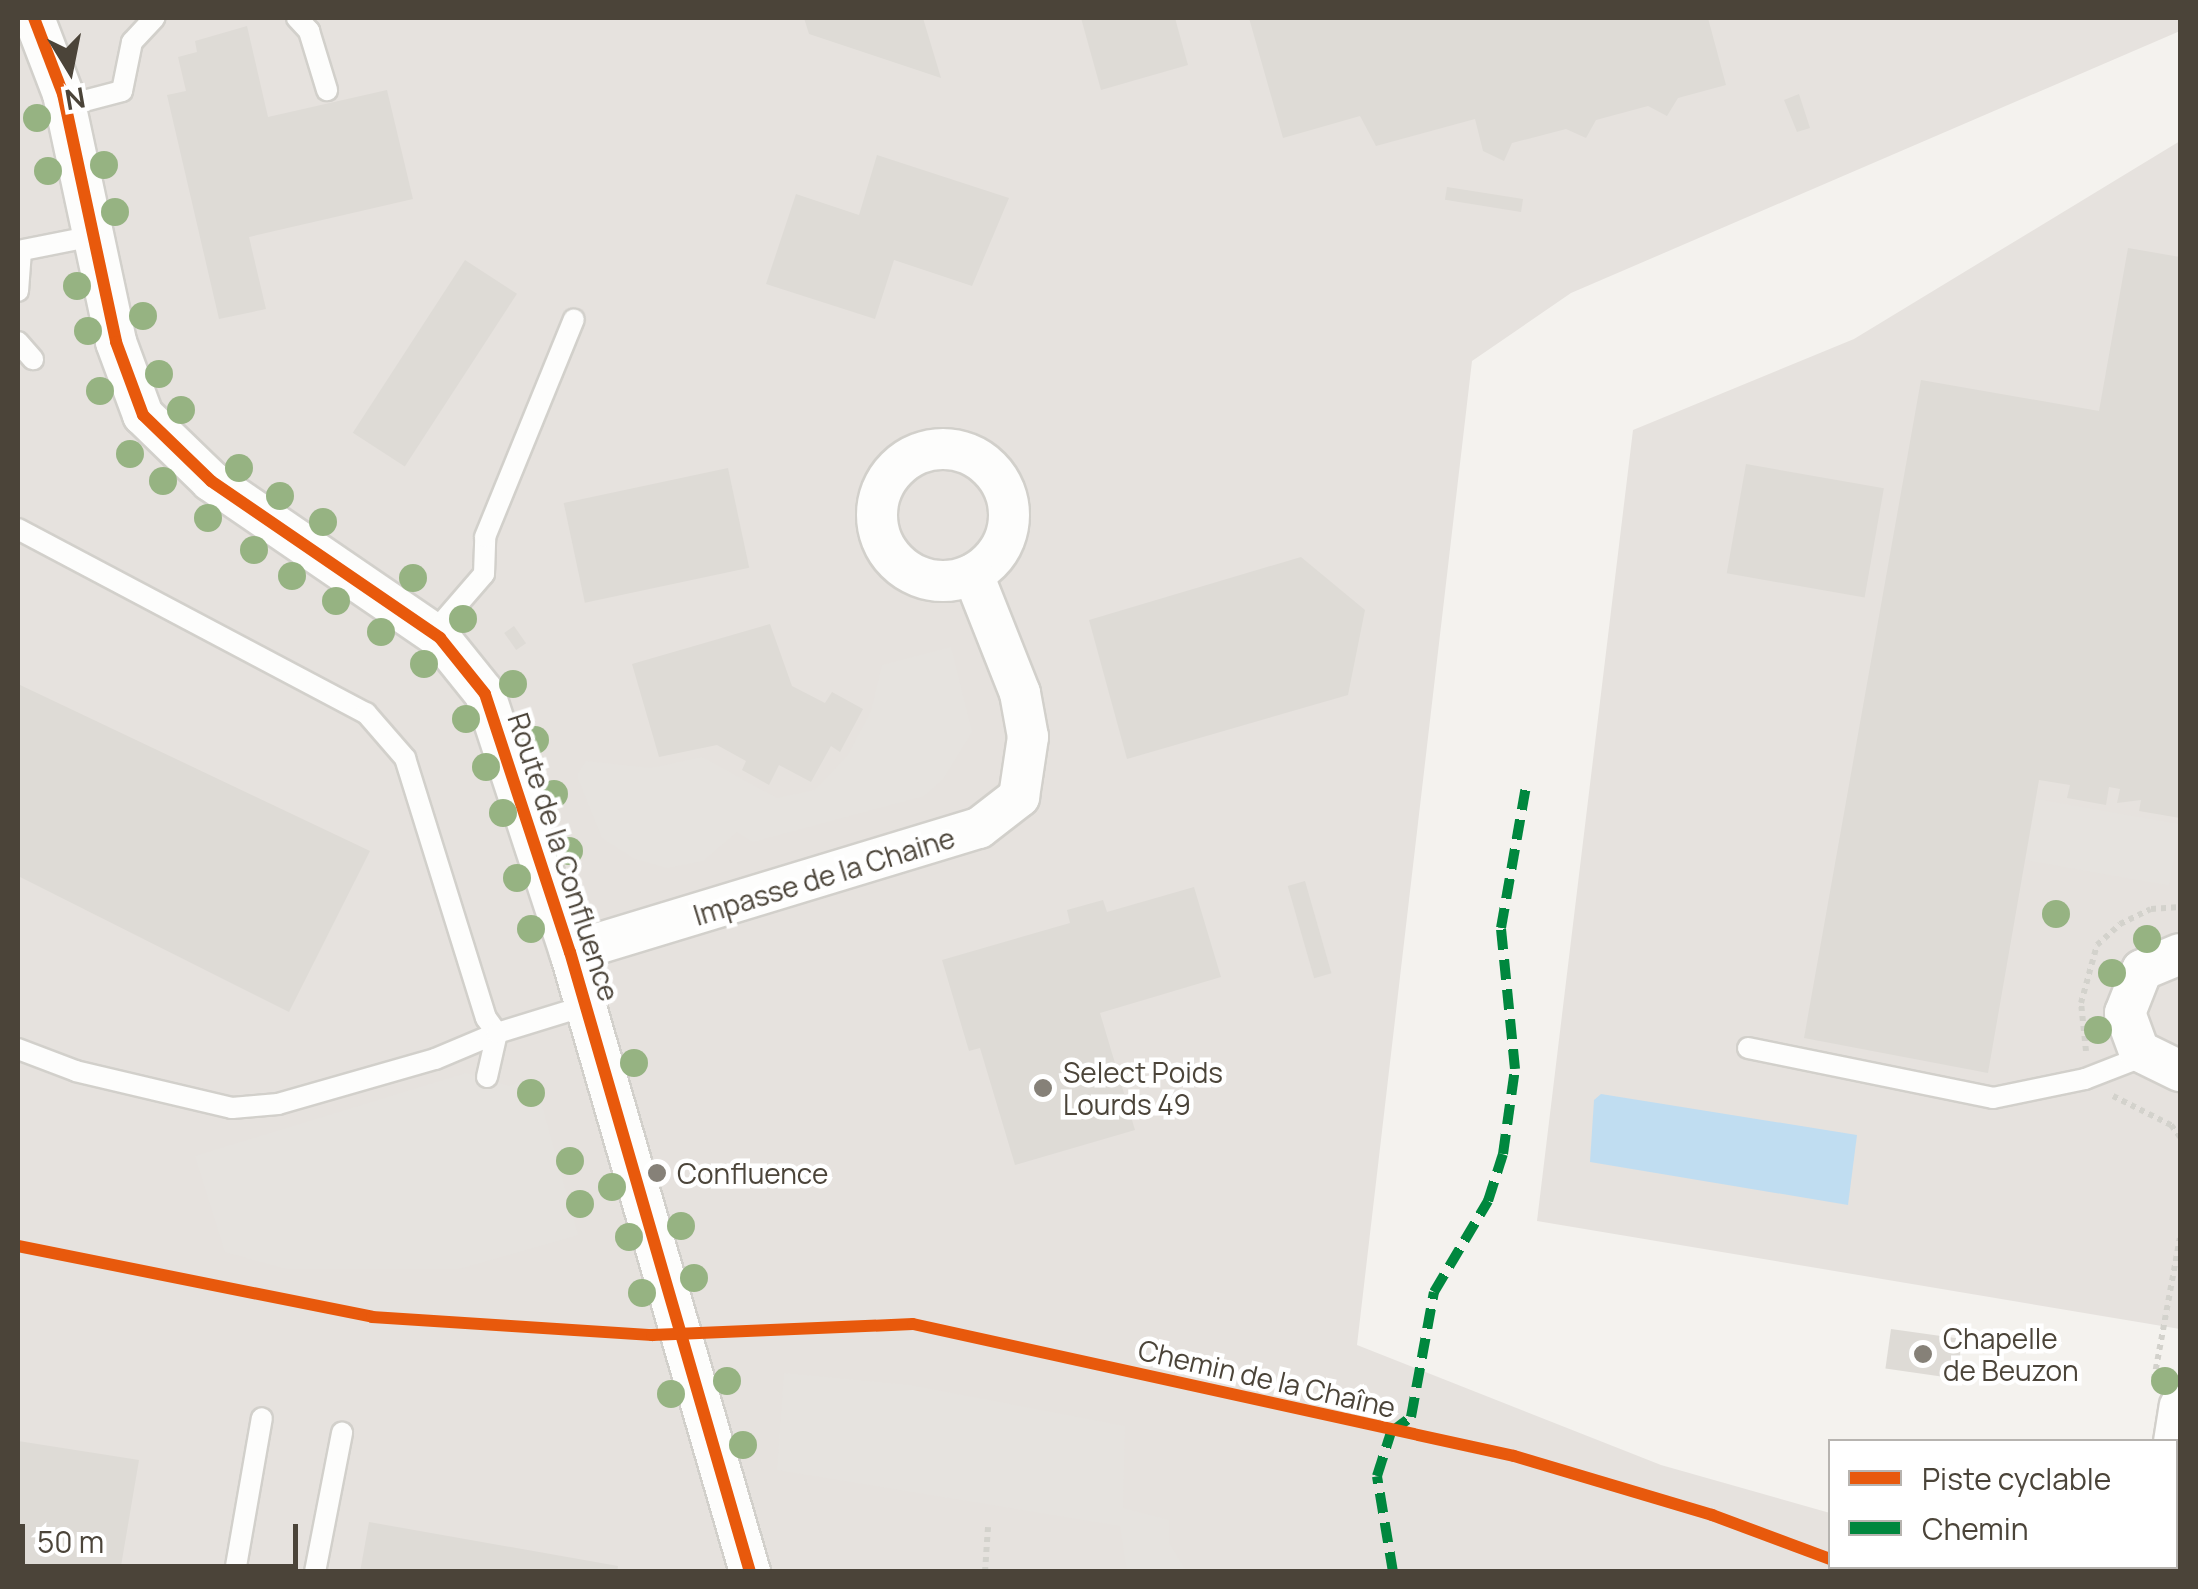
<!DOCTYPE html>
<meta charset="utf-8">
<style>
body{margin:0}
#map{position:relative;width:2198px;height:1589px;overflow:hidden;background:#f4f2ee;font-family:Manrope,sans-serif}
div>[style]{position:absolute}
.industrial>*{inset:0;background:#e6e2de}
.parking>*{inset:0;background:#e6e3df;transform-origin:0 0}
.water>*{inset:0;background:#c0ddf1}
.building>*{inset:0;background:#dedbd6;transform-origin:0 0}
.path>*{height:6px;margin-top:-3px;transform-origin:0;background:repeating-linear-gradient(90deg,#d3d2cc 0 5px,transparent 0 10px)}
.roads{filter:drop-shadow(2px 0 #d2d0cb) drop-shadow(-2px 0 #d2d0cb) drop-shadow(0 2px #d2d0cb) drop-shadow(0 -2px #d2d0cb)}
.lane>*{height:20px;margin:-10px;padding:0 10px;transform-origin:10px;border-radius:10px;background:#fdfdfc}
.street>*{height:40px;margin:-20px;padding:0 20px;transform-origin:20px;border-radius:20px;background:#fdfdfc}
.street>.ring{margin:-20px;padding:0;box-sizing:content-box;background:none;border:40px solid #fdfdfc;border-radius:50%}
.quiet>*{height:10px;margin-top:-5px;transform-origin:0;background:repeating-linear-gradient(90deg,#00873e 0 20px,transparent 0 30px)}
.cycleway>*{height:12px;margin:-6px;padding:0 6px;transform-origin:6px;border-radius:6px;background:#e8590c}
.trees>*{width:28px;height:28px;margin:-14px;border-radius:50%;background:#96b382}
.dots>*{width:28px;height:28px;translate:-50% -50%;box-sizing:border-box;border:5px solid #fff;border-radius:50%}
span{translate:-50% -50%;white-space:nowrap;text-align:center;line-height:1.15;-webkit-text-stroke:9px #fff;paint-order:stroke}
.street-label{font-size:28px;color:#4b4439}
.poi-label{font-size:28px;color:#4b4439}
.left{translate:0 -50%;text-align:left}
.frame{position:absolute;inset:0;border:20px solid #4b4439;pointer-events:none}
.legend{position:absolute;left:1828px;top:1439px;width:350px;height:130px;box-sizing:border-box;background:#fff;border:2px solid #b7b4b0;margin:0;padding:12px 18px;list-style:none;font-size:30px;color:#4b4439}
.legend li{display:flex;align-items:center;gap:20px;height:50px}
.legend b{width:50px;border:2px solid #b7b4b0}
.north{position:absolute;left:20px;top:20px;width:100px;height:100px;-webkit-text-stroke:8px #fff;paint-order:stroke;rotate:170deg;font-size:28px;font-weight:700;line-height:40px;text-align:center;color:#4b4439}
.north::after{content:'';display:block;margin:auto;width:35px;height:45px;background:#4b4439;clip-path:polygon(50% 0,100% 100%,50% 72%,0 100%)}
.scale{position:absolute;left:20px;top:1524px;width:278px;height:45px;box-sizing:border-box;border:5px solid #4b4439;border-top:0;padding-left:12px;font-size:30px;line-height:35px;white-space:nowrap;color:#4b4439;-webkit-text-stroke:8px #fff;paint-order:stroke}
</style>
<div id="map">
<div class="industrial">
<i style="clip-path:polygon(18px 18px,2180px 18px,2180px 31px,1571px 293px,1472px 361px,1357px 1345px,1661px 1465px,1830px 1513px,1830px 1566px,2062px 1571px,18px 1571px)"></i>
<i style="clip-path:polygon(2180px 141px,2180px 1329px,1537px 1221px,1633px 430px,1854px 339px)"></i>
</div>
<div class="parking">
<i style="clip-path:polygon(951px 647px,972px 732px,943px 779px,924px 796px,753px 842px,737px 832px,703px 861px,667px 868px,635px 859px,602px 838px,577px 776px,586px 761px,651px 768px,702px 757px,777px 798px,815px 790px,848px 755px,871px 711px,882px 665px)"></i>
<i style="left:2036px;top:799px;width:146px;height:62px;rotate:10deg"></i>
<i style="clip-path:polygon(466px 1073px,509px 1086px,534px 1077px,578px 1235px,459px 1269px,287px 1269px,225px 1252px,195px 1156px)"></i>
<i style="clip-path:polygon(784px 1373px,910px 1385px,1125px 1426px,1123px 1508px,1169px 1520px,1169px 1543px,1186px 1571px,1127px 1571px,1120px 1526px,777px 1470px)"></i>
</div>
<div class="water">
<i style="clip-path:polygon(1601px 1094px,1857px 1135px,1848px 1205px,1590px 1162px,1594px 1100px)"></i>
</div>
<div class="building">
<i style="clip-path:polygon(804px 18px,923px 18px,941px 78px,809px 34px)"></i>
<i style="clip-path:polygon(1081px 18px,1175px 18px,1188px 65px,1101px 90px)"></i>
<i style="clip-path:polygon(1249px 18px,1708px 18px,1726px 85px,1678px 98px,1667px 116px,1648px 106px,1596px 120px,1586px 138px,1566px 129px,1512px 143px,1504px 161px,1483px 151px,1475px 119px,1376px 146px,1360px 116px,1283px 138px)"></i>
<i style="clip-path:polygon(247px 26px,268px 117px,387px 90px,413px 199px,249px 237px,266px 309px,219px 319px,167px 95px,186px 91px,178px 57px,197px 52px,195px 41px)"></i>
<i style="clip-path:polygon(1799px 94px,1810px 128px,1797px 132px,1784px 100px)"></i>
<i style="clip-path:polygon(877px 155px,1009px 198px,972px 286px,894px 260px,875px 319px,766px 284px,796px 194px,859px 215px)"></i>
<i style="left:1447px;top:187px;width:77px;height:13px;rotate:9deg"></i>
<i style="clip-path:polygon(2128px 248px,2180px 257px,2180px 818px,2139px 811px,2141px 800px,2117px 803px,2120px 789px,2109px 787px,2106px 805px,2067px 798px,2070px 785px,2039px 780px,1988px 1073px,1804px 1038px,1921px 380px,2099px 411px)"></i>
<i style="left:465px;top:260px;width:62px;height:206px;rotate:33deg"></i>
<i style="left:1746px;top:464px;width:140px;height:111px;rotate:10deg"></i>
<i style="left:728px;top:468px;width:102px;height:168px;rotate:78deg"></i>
<i style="clip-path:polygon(1301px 557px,1365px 610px,1348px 695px,1127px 759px,1089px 620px)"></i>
<i style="clip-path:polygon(770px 624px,792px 686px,825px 703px,832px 692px,863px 709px,840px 752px,831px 746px,811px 782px,779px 765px,769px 785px,742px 770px,746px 761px,717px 745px,659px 757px,632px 664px)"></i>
<i style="left:514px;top:626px;width:21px;height:12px;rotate:55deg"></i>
<i style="clip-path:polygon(18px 684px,370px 851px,289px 1012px,18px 876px)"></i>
<i style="left:1305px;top:881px;width:96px;height:18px;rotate:74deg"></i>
<i style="clip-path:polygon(1194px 887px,1221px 977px,1100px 1013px,1135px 1130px,1015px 1165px,980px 1048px,969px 1051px,942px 960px,1070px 923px,1067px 910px,1103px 900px,1107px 912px)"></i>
<i style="left:1891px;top:1329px;width:72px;height:40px;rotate:8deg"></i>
<i style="clip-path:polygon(18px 1441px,139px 1460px,120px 1572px,18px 1572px)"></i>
<i style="clip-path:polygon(369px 1522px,618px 1566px,617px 1572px,360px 1572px)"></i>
</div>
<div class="path">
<i style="left:2086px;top:1051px;width:48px;rotate:-95.9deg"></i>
<i style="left:2081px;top:1003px;width:60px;rotate:-74.6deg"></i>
<i style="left:2097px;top:945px;width:31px;rotate:-42deg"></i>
<i style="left:2120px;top:924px;width:34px;rotate:-26deg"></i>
<i style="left:2151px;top:909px;width:29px;rotate:-4deg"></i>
<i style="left:2113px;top:1096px;width:65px;rotate:26.6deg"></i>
<i style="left:2171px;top:1125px;width:15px;rotate:53deg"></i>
<i style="left:2154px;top:1379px;width:143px;rotate:-79.6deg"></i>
<i style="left:985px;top:1572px;width:45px;rotate:-86.2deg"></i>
</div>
<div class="roads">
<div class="lane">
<i style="left:297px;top:18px;width:18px;rotate:47deg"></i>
<i style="left:309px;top:31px;width:62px;rotate:73deg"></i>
<i style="left:65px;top:106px;width:59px;rotate:-14.7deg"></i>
<i style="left:122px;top:91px;width:50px;rotate:-78.5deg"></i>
<i style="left:132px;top:42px;width:33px;rotate:-47deg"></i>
<i style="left:18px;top:251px;width:77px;rotate:-11.2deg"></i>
<i style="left:18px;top:291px;width:40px;rotate:-85.7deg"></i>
<i style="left:18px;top:342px;width:23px;rotate:49deg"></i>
<i style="left:18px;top:529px;width:394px;rotate:27.9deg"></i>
<i style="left:366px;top:713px;width:60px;rotate:49.1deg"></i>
<i style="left:405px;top:758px;width:272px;rotate:72.7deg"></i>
<i style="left:486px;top:1018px;width:19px;rotate:54deg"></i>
<i style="left:497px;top:1033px;width:67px;rotate:157.2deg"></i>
<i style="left:435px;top:1059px;width:163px;rotate:164deg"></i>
<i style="left:278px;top:1104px;width:46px;rotate:175deg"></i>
<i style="left:232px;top:1108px;width:160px;rotate:-166.7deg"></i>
<i style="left:76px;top:1071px;width:62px;rotate:-159.2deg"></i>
<i style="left:433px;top:633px;width:78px;rotate:-49.2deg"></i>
<i style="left:484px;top:574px;width:37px;rotate:-88deg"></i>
<i style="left:485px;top:537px;width:235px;rotate:-67.8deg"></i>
<i style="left:1748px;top:1048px;width:250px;rotate:11.5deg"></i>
<i style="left:1993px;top:1098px;width:94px;rotate:-11.7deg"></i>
<i style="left:2085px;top:1079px;width:63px;rotate:-21.3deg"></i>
<i style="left:487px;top:1077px;width:45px;rotate:-77.2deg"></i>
<i style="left:497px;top:1033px;width:92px;rotate:-17.1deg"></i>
<i style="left:2176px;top:1469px;width:4px;rotate:14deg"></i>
<i style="left:235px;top:1572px;width:156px;rotate:-80.1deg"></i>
<i style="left:315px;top:1572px;width:142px;rotate:-79deg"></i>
</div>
<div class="street">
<i style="left:34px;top:18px;width:81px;rotate:69.1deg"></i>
<i style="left:63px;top:94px;width:254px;rotate:77.9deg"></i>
<i style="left:116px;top:342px;width:78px;rotate:69.7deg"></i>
<i style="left:143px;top:415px;width:95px;rotate:44.1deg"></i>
<i style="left:211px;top:481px;width:278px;rotate:34.4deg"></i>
<i style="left:440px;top:638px;width:72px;rotate:51.2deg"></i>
<i style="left:485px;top:694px;width:272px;rotate:71.8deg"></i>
<i style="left:570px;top:952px;width:646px;rotate:73.81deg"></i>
<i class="ring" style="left:877px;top:449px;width:92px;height:92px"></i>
<i style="left:570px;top:952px;width:427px;rotate:-16.9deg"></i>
<i style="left:979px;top:828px;width:51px;rotate:-37.8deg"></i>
<i style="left:1019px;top:797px;width:61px;rotate:-81.5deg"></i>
<i style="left:1028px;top:737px;width:45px;rotate:-100.3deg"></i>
<i style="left:1020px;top:693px;width:128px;rotate:-111.6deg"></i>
<i style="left:2180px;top:954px;width:41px;rotate:157.2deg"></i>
<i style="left:2142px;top:970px;width:46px;rotate:111.6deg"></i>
<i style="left:2125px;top:1013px;width:40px;rotate:69.8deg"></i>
<i style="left:2139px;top:1051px;width:46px;rotate:26deg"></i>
<i style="left:2174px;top:1442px;width:36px;rotate:-81deg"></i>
<i style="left:2150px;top:1572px;width:6px;rotate:-81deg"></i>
</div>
</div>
<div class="quiet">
<i style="left:1393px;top:1572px;width:97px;rotate:-99.5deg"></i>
<i style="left:1377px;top:1476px;width:46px;rotate:-72.3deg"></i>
<i style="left:1391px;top:1432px;width:25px;rotate:-37deg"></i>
<i style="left:1411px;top:1417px;width:127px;rotate:-79.6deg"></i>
<i style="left:1434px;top:1292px;width:106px;rotate:-59.3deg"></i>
<i style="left:1488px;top:1201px;width:49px;rotate:-72.3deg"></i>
<i style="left:1503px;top:1154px;width:86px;rotate:-82deg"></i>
<i style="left:1515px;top:1069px;width:142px;rotate:-95.7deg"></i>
<i style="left:1501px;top:928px;width:144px;rotate:-80deg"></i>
</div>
<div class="cycleway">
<i style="left:34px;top:18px;width:81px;rotate:69.1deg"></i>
<i style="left:63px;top:94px;width:254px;rotate:77.9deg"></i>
<i style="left:116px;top:342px;width:78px;rotate:69.7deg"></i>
<i style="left:143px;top:415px;width:95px;rotate:44.1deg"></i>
<i style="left:211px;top:481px;width:278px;rotate:34.4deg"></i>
<i style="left:440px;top:638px;width:72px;rotate:51.2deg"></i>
<i style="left:485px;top:694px;width:272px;rotate:71.8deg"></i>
<i style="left:570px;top:952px;width:646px;rotate:73.81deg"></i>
<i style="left:18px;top:1246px;width:361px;rotate:11.3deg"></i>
<i style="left:372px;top:1317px;width:281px;rotate:3.7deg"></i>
<i style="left:652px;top:1335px;width:261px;rotate:-2.4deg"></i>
<i style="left:913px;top:1324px;width:615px;rotate:12.39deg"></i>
<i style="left:1514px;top:1456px;width:207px;rotate:16.6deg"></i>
<i style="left:1712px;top:1515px;width:126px;rotate:20.4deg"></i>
</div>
<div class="trees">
<i style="left:37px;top:118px"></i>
<i style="left:104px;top:165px"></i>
<i style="left:48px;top:171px"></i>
<i style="left:115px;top:212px"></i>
<i style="left:77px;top:286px"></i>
<i style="left:143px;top:316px"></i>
<i style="left:88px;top:331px"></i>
<i style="left:159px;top:374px"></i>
<i style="left:100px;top:391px"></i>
<i style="left:181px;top:410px"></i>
<i style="left:130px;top:454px"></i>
<i style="left:239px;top:468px"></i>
<i style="left:163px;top:481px"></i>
<i style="left:280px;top:496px"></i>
<i style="left:208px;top:518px"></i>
<i style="left:323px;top:522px"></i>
<i style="left:254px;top:550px"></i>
<i style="left:292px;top:576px"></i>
<i style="left:413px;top:578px"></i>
<i style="left:336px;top:601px"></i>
<i style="left:463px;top:619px"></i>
<i style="left:381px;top:632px"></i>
<i style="left:424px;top:664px"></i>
<i style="left:513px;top:684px"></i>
<i style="left:466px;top:719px"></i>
<i style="left:535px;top:740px"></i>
<i style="left:486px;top:767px"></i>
<i style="left:554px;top:794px"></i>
<i style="left:503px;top:813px"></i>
<i style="left:569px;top:851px"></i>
<i style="left:517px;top:878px"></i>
<i style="left:2056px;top:914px"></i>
<i style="left:531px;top:929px"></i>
<i style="left:2147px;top:939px"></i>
<i style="left:2112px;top:973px"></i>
<i style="left:2098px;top:1030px"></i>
<i style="left:634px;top:1063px"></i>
<i style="left:531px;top:1093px"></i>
<i style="left:570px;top:1161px"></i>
<i style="left:612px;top:1187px"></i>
<i style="left:580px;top:1204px"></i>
<i style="left:681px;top:1226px"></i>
<i style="left:629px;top:1237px"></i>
<i style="left:694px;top:1278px"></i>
<i style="left:642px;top:1293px"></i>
<i style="left:727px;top:1381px"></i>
<i style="left:2165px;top:1381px"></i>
<i style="left:671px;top:1394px"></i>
<i style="left:743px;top:1445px"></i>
</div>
<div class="dots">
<i style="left:1043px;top:1088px;background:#868178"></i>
<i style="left:657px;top:1173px;background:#868178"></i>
<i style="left:1923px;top:1354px;background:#868178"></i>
</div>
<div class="street-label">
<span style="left:564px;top:857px;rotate:72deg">Route de la Confluence</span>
<span style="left:824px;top:876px;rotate:-17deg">Impasse de la Chaine</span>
<span style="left:1267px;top:1378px;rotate:13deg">Chemin de la Chaîne</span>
</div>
<div class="poi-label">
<span class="left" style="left:1063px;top:1088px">Select Poids<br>Lourds 49</span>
<span class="left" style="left:677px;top:1173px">Confluence</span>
<span class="left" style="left:1943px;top:1354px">Chapelle<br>de Beuzon</span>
</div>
<div class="frame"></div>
<ul class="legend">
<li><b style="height:12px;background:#e8590c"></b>Piste cyclable</li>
<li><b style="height:12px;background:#00873e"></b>Chemin</li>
</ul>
<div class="north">N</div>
<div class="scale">50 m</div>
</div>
